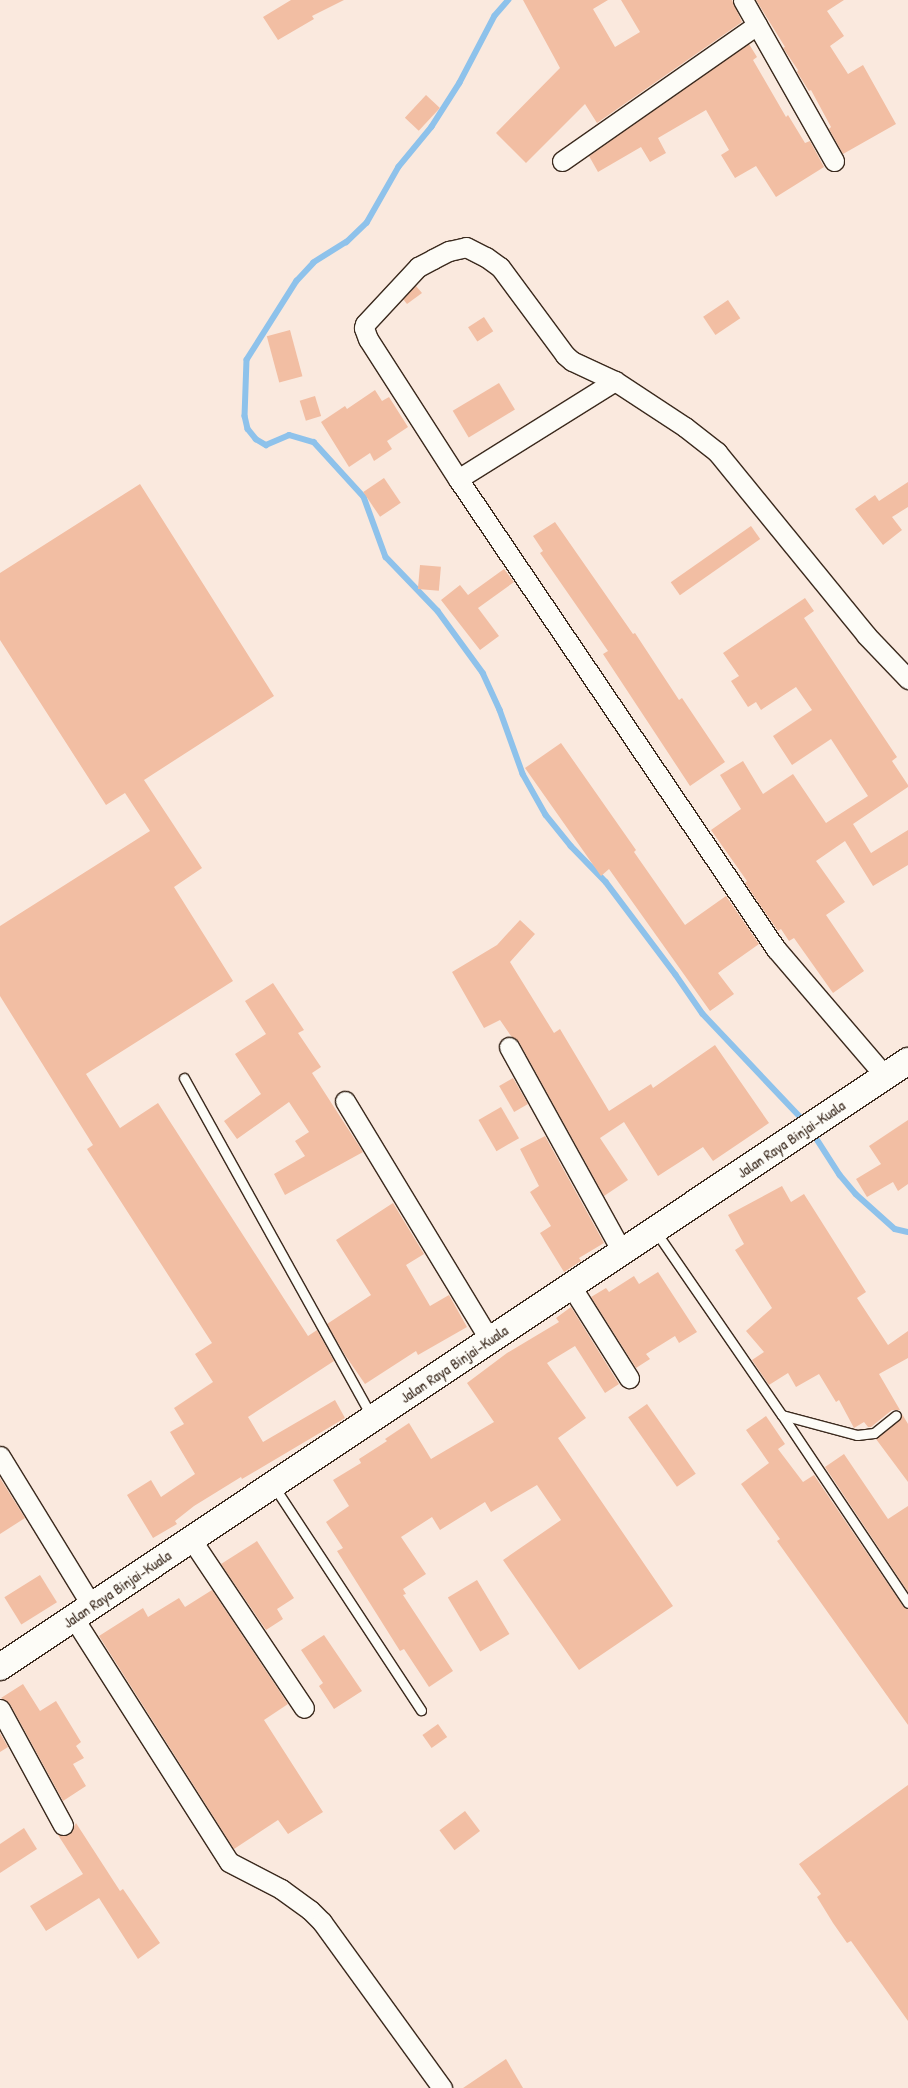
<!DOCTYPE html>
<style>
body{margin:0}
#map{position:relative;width:908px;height:2088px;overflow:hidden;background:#fae9de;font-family:"Patrick Hand",sans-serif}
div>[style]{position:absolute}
.stream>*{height:5.5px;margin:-2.75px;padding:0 2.75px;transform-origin:2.75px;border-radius:2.75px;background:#8ec2eb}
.building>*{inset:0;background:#f2bea3;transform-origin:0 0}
.roads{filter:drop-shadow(1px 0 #3b2a1e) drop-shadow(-1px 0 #3b2a1e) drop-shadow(0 1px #3b2a1e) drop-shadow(0 -1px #3b2a1e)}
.service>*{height:9px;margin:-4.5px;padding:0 4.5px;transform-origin:4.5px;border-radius:4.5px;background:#fdfcf7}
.minor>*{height:19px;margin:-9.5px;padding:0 9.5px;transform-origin:9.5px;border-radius:9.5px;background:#fdfcf7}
.secondary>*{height:26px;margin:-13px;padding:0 13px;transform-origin:13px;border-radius:13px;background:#fdfcf7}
span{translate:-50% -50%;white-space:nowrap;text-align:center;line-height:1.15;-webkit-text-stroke:5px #fdfcf7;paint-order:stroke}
.street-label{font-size:15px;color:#3b2a1e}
</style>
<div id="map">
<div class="stream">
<i style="left:509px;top:0;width:21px;rotate:131deg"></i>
<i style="left:495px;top:16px;width:76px;rotate:117.6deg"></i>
<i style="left:460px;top:83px;width:52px;rotate:122.5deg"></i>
<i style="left:432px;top:127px;width:52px;rotate:129.5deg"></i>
<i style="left:399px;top:167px;width:64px;rotate:119.7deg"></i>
<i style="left:367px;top:223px;width:28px;rotate:136deg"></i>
<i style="left:347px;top:242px;width:39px;rotate:148deg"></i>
<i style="left:314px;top:263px;width:25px;rotate:133deg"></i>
<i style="left:297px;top:281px;width:93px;rotate:122.3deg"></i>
<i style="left:247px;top:360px;width:56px;rotate:92deg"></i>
<i style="left:245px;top:416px;width:13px;rotate:77deg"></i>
<i style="left:248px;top:429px;width:13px;rotate:51deg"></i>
<i style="left:256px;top:439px;width:12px;rotate:31deg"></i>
<i style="left:266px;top:445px;width:25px;rotate:-23deg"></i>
<i style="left:289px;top:435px;width:26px;rotate:16deg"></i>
<i style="left:314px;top:442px;width:74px;rotate:47.7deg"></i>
<i style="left:364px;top:497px;width:64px;rotate:69.9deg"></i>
<i style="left:386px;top:557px;width:75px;rotate:46.1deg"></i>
<i style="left:438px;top:611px;width:77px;rotate:54deg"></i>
<i style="left:483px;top:673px;width:41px;rotate:65.3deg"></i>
<i style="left:500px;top:710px;width:68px;rotate:70.2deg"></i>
<i style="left:523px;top:774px;width:47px;rotate:60.7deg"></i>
<i style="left:546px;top:815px;width:40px;rotate:51deg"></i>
<i style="left:571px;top:846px;width:50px;rotate:45.8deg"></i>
<i style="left:606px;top:882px;width:116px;rotate:53deg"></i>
<i style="left:676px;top:975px;width:47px;rotate:55.3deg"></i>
<i style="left:703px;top:1014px;width:149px;rotate:46.6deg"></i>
<i style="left:813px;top:1133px;width:50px;rotate:57.3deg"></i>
<i style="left:840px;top:1175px;width:25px;rotate:50deg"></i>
<i style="left:856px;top:1194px;width:52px;rotate:41.9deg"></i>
<i style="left:895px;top:1229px;width:13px;rotate:13deg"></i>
</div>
<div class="building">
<i style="clip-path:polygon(291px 0,344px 0,312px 16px,314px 19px,278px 40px,263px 17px)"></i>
<i style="clip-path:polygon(523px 0,608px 0,593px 9px,615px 47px,640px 32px,621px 0,732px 0,742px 22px,597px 123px,585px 104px,526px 163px,496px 133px,560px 68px)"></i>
<i style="clip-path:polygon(756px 0,844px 0,827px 11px,844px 36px,830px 46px,848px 74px,863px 65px,896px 124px,843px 154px,829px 129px,831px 127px,811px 90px,809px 91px,797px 72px,798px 70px,783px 48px,785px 47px)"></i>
<i style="clip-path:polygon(749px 44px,757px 57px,753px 60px,786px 117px,788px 115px,805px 143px,810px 141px,824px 167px,776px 197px,756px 166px,735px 178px,721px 155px,729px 150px,706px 110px,658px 138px,666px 153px,650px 162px,641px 147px,598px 172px,589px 156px)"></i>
<i style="left:426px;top:95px;width:19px;height:31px;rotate:43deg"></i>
<i style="clip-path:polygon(416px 286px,422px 293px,407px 304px,403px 299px)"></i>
<i style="left:728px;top:300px;width:22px;height:30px;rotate:56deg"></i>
<i style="left:484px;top:317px;width:17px;height:19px;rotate:57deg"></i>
<i style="left:290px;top:330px;width:48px;height:24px;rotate:75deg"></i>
<i style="left:499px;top:383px;width:31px;height:54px;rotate:59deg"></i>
<i style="clip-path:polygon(375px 390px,382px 401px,389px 397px,408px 427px,387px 441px,392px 449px,374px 461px,370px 453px,349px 467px,321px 422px,345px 406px,347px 409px)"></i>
<i style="left:315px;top:396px;width:21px;height:16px;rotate:73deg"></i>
<i style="left:384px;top:478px;width:30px;height:25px;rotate:56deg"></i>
<i style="clip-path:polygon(908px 482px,908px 507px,892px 517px,902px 530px,883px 545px,855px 509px,875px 495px,879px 501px)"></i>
<i style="clip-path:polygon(140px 484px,274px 696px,144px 780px,202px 868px,174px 887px,233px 981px,86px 1074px,120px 1128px,158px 1103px,308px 1336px,317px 1330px,334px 1361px,248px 1417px,263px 1442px,335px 1400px,345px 1418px,242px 1479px,241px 1477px,194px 1506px,175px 1521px,177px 1524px,153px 1538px,127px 1495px,151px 1480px,161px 1497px,195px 1474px,170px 1432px,184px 1424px,174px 1408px,213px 1382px,195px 1354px,212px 1343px,87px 1149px,93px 1145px,0 996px,0 926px,150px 831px,125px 793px,106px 805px,0 640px,0 573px)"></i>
<i style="clip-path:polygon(555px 522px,633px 634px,635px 633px,679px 700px,682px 698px,725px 762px,690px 786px,603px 654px,608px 651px,540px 553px,543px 551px,533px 536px)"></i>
<i style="left:751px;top:526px;width:16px;height:98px;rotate:55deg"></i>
<i style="left:420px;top:565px;width:21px;height:24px;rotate:5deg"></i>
<i style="clip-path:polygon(504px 569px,514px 582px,478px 608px,499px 636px,480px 650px,441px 600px,460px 585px,468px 595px)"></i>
<i style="clip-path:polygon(805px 598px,814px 611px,804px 618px,897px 757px,892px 761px,908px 785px,908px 787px,853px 824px,871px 853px,908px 830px,908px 865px,873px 886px,845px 841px,816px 861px,845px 902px,826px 915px,864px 971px,833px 993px,794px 938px,789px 941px,781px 929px,778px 931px,745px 883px,747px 881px,711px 830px,741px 809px,720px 775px,743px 761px,763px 794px,793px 774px,826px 823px,868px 796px,831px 739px,792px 765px,773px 736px,812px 710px,796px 687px,761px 710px,756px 702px,748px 707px,731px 681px,739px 676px,723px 653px)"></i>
<i style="clip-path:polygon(561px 743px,636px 850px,634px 852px,685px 925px,726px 896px,759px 944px,718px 973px,734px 994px,710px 1011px,609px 869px,601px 876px,525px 768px)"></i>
<i style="clip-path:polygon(520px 920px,535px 934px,510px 962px,554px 1033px,560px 1029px,609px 1111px,651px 1084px,653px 1088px,715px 1045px,769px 1123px,713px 1161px,703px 1147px,658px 1176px,624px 1122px,600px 1138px,628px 1180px,604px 1196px,519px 1042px,511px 1036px,500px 1020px,484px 1028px,452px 972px,497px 945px)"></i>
<i style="clip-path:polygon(273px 983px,304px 1030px,298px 1033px,321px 1067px,312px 1073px,363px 1152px,285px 1195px,274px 1174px,305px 1156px,295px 1141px,309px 1132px,289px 1102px,237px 1139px,224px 1121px,261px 1094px,235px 1054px,266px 1034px,245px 1001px)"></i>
<i style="left:513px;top:1078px;width:30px;height:16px;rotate:60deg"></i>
<i style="left:501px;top:1107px;width:36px;height:26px;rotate:60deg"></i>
<i style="clip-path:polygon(908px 1120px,908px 1184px,898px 1191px,893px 1182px,867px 1197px,856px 1179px,881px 1164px,869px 1146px)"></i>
<i style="clip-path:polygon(545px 1136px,604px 1243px,579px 1258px,581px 1261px,564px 1272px,540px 1233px,551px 1226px,530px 1192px,539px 1186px,520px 1149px)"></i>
<i style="clip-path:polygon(782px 1186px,791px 1202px,804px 1194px,866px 1292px,857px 1298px,888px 1345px,908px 1331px,908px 1358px,879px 1374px,900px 1410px,892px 1410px,871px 1427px,868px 1427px,864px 1422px,854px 1428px,839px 1400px,836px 1402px,819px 1374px,796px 1387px,788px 1373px,769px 1385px,752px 1360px,764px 1352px,746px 1331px,772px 1308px,735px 1250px,744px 1244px,728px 1215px)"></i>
<i style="clip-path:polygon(393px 1203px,424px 1254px,406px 1265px,430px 1306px,449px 1295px,467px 1327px,418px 1355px,416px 1351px,365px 1384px,345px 1355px,327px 1324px,371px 1295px,336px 1240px)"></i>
<i style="clip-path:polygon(658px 1272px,697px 1332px,679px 1343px,675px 1336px,646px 1354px,650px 1359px,636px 1368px,591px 1297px,606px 1288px,609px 1292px,634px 1276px,639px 1284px)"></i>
<i style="clip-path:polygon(571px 1307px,619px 1384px,605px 1393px,575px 1346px,547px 1363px,586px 1418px,558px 1438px,673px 1606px,579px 1670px,503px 1560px,561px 1520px,537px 1485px,491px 1512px,485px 1502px,440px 1530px,432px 1517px,401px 1537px,426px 1574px,403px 1589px,406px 1594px,403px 1595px,453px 1671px,429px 1687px,404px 1649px,400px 1651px,337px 1551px,343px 1548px,326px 1522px,349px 1506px,333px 1480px,361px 1463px,359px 1459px,387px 1441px,385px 1439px,409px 1423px,431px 1459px,494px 1422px,467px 1383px,507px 1353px,559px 1322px,556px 1318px)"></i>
<i style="left:647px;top:1404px;width:85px;height:23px;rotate:55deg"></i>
<i style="clip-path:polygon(902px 1414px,908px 1424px,908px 1482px,876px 1439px,900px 1420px)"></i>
<i style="clip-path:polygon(766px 1416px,785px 1444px,778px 1449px,803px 1482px,814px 1475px,903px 1606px,908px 1609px,908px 1725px,777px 1541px,780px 1539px,741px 1484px,769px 1463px,746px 1430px)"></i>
<i style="clip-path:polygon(844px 1454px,888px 1519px,908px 1506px,908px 1592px,825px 1467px)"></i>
<i style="clip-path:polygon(0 1478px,25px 1518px,0 1534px)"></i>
<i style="clip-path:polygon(257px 1541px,294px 1598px,277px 1609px,283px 1619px,266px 1630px,221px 1564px)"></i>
<i style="left:40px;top:1575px;width:32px;height:42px;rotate:58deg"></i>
<i style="left:477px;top:1580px;width:63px;height:34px;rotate:59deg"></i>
<i style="clip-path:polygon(212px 1590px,288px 1704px,264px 1720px,323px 1812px,288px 1834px,278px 1820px,234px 1849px,99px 1636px,143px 1608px,148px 1617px,179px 1598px,185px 1607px)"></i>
<i style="clip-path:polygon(324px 1635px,362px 1691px,334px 1709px,319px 1686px,323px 1683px,301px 1650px)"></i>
<i style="clip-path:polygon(23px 1684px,40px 1711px,56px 1701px,81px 1742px,76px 1746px,84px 1758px,73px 1764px,86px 1786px,63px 1801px,10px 1704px,1px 1698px)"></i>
<i style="left:438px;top:1724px;width:16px;height:19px;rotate:55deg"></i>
<i style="clip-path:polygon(0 1733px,8px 1747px,0 1752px)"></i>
<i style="clip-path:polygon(908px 1785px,908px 2021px,851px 1941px,847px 1943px,833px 1923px,817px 1897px,821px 1894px,799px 1864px)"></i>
<i style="left:465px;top:1811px;width:25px;height:32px;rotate:53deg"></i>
<i style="clip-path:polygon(76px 1823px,120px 1891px,123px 1889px,160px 1943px,138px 1959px,99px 1898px,46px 1931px,30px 1906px,83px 1874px,58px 1835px,69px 1835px)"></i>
<i style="clip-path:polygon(24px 1828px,37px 1849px,0 1873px,0 1844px)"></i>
<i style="clip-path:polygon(506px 2059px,523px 2088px,463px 2088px)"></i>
</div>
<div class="roads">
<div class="service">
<i style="left:184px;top:1078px;width:388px;rotate:61deg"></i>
<i style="left:656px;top:1232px;width:222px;rotate:55.5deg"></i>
<i style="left:782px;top:1415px;width:78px;rotate:14.9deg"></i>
<i style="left:857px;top:1435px;width:17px;rotate:-7deg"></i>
<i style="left:874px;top:1433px;width:28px;rotate:-39deg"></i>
<i style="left:782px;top:1415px;width:226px;rotate:56.2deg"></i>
<i style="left:275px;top:1488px;width:266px;rotate:56.7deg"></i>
</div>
<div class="minor">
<i style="left:743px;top:0;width:185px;rotate:60.5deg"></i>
<i style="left:562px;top:161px;width:238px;rotate:-34.9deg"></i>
<i style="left:458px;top:479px;width:185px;rotate:-32deg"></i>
<i style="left:509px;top:1047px;width:234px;rotate:61.1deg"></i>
<i style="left:885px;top:1076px;width:167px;rotate:-130.6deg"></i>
<i style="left:776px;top:949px;width:567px;rotate:-124.08deg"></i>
<i style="left:458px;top:479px;width:166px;rotate:-122.7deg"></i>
<i style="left:368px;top:339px;width:12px;rotate:-110deg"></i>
<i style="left:364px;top:328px;width:4px;rotate:-76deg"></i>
<i style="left:365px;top:324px;width:78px;rotate:-47.1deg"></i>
<i style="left:418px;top:267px;width:17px;rotate:-28deg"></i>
<i style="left:433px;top:259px;width:18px;rotate:-27deg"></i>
<i style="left:449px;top:251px;width:17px;rotate:-13deg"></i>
<i style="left:466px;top:247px;width:22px;rotate:27deg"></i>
<i style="left:486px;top:257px;width:17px;rotate:36deg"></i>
<i style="left:500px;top:267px;width:109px;rotate:53.5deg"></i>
<i style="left:565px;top:355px;width:9px;rotate:41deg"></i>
<i style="left:572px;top:361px;width:47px;rotate:24.9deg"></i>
<i style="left:615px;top:381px;width:84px;rotate:33.3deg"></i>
<i style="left:685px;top:427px;width:41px;rotate:38deg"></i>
<i style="left:717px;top:452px;width:236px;rotate:50.8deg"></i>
<i style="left:866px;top:635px;width:61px;rotate:46.3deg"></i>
<i style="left:345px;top:1101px;width:280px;rotate:58.8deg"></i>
<i style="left:571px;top:1286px;width:109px;rotate:57.8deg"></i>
<i style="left:0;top:1456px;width:176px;rotate:58.5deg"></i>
<i style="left:191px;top:1539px;width:203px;rotate:56.2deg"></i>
<i style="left:73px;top:1617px;width:290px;rotate:57.5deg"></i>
<i style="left:229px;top:1862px;width:59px;rotate:27.4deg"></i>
<i style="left:281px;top:1889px;width:36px;rotate:36deg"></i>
<i style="left:310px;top:1910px;width:17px;rotate:45deg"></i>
<i style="left:322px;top:1922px;width:205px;rotate:54.1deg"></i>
<i style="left:0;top:1709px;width:132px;rotate:61.5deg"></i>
</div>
<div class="secondary">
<i style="left:0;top:1667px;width:1092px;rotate:-33.72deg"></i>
</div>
</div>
<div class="street-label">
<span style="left:791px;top:1139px;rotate:-34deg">Jalan Raya Binjai-Kuala</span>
<span style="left:454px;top:1364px;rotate:-34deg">Jalan Raya Binjai-Kuala</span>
<span style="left:117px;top:1589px;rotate:-34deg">Jalan Raya Binjai-Kuala</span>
</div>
</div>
